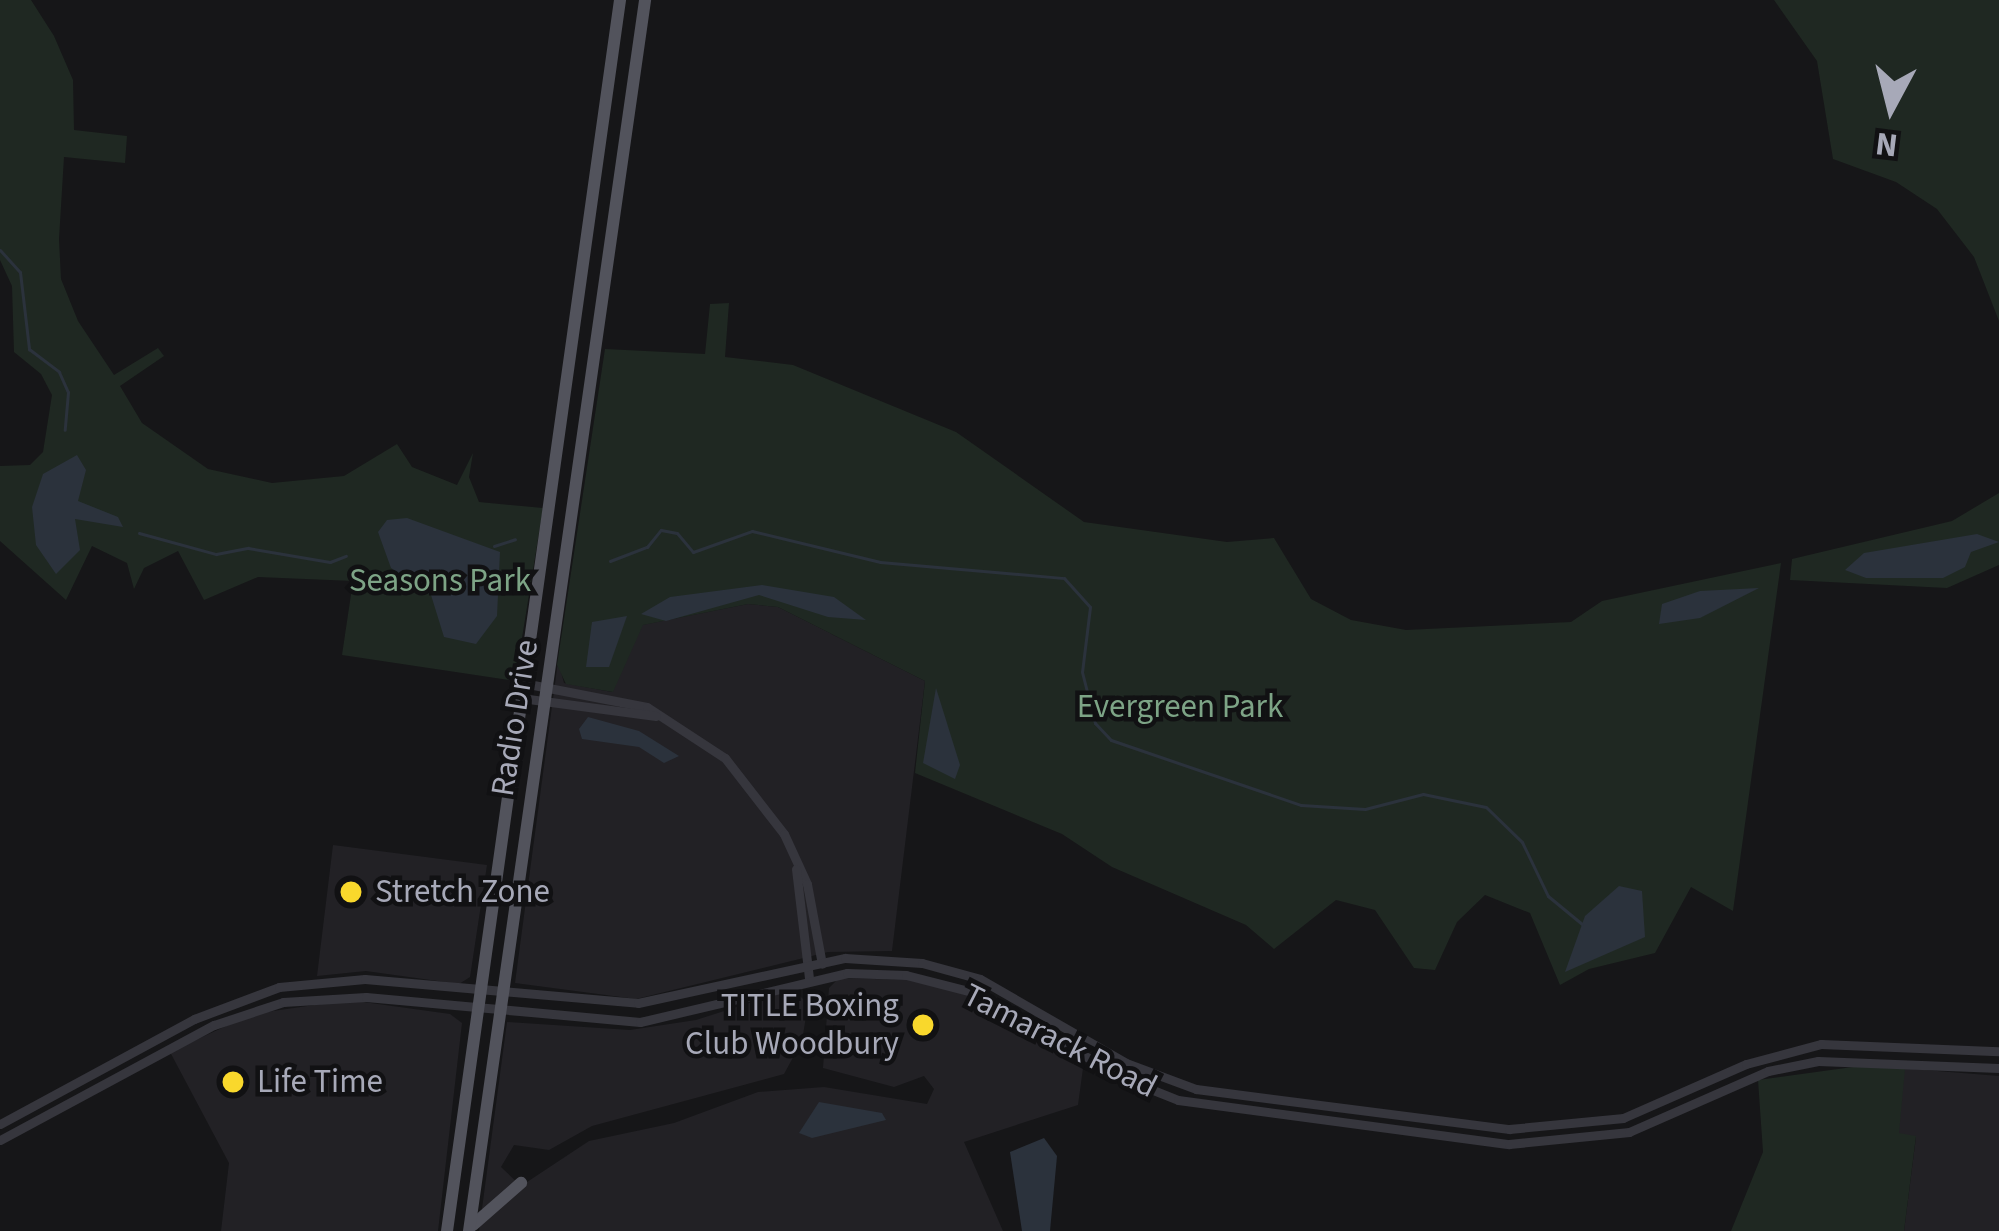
<!DOCTYPE html>
<style>
body{margin:0}
#map{position:relative;width:1999px;height:1231px;overflow:hidden;background:#161618;font-family:"Source Sans 3",sans-serif}
div>[style]{position:absolute}
.built>*{inset:0;background:#222125}
.green>*{inset:0;background:#1f2822}
.water>*{inset:0;background:#2b323c}
.stream>*{height:3px;margin:-1.5px;padding:0 1.5px;transform-origin:1.5px;border-radius:1.5px;background:#2b323c}
.minor>*{height:9px;margin:-4.5px;padding:0 4.5px;transform-origin:4.5px;border-radius:4.5px;background:#36363d}
.major>*{height:12px;margin:-6px;padding:0 6px;transform-origin:6px;border-radius:6px;background:#52535c}
.dots>*{width:33px;height:33px;translate:-50% -50%;box-sizing:border-box;border:6px solid #111113;border-radius:50%}
span{translate:-50% -50%;white-space:nowrap;text-align:center;line-height:1.15;-webkit-text-stroke:9px #111113;paint-order:stroke}
.park-label{font-size:33px;color:#7da486}
.street-label{font-size:33px;color:#a7a9b8}
.poi-label{font-size:33px;color:#a7a9b8}
.left{translate:0 -50%;text-align:left}
.right{translate:-100% -50%;text-align:right}
.north{position:absolute;left:1831px;top:48px;width:120px;height:120px;-webkit-text-stroke:9px #111113;paint-order:stroke;rotate:187deg;font-size:33px;font-weight:700;line-height:48px;text-align:center;color:#a7a9b8}
.north::after{content:'';display:block;margin:auto;width:42px;height:54px;background:#a7a9b8;clip-path:polygon(50% 0,100% 100%,50% 72%,0 100%)}
</style>
<div id="map">
<div class="built">
<i style="clip-path:polygon(748px 604px,778px 607px,925px 681px,892px 951px,828px 952px,636px 999px,515px 983px,558px 661px,564px 683px,612px 692px,642px 625px)"></i>
<i style="clip-path:polygon(333px 845px,487px 865px,470px 977px,459px 984px,366px 971px,317px 976px)"></i>
<i style="clip-path:polygon(839px 978px,909px 980px,969px 995px,1084px 1061px,1078px 1105px,964px 1142px,1003px 1231px,479px 1231px,507px 1022px,630px 1030px,696px 1020px,793px 989px,808px 1004px,802px 1041px,784px 1074px,592px 1126px,549px 1150px,514px 1145px,501px 1167px,521px 1186px,589px 1141px,674px 1123px,758px 1092px,824px 1087px,927px 1104px,934px 1089px,924px 1076px,894px 1087px,823px 1068px,829px 988px)"></i>
<i style="clip-path:polygon(349px 1000px,450px 1014px,462px 1023px,438px 1231px,221px 1231px,229px 1163px,170px 1052px,252px 1014px)"></i>
<i style="clip-path:polygon(1900px 1068px,1999px 1076px,1999px 1231px,1904px 1231px,1916px 1137px,1898px 1134px)"></i>
</div>
<div class="green">
<i style="clip-path:polygon(0 0,31px 0,54px 36px,73px 80px,74px 130px,127px 136px,125px 163px,64px 157px,59px 239px,61px 279px,78px 321px,114px 375px,158px 348px,164px 356px,120px 386px,142px 423px,208px 469px,272px 483px,344px 476px,397px 444px,412px 467px,457px 485px,473px 453px,469px 477px,479px 502px,543px 508px,517px 669px,509px 680px,342px 655px,353px 581px,258px 577px,204px 600px,178px 551px,144px 568px,134px 589px,127px 563px,92px 546px,66px 600px,0 541px,0 466px,30px 465px,43px 452px,52px 395px,41px 374px,14px 352px,12px 286px,0 260px)"></i>
<i style="clip-path:polygon(1774px 0,1999px 0,1999px 321px,1974px 257px,1937px 209px,1896px 182px,1833px 159px,1817px 61px)"></i>
<i style="clip-path:polygon(729px 303px,725px 357px,793px 365px,956px 432px,1084px 522px,1227px 542px,1274px 538px,1311px 599px,1351px 620px,1406px 630px,1571px 622px,1602px 601px,1781px 563px,1733px 911px,1691px 887px,1655px 953px,1589px 969px,1560px 985px,1530px 913px,1485px 895px,1457px 922px,1435px 970px,1414px 968px,1375px 910px,1336px 900px,1274px 949px,1246px 925px,1112px 867px,1062px 834px,915px 773px,925px 681px,778px 607px,748px 604px,643px 625px,613px 692px,566px 684px,557px 665px,605px 349px,705px 354px,710px 304px)"></i>
<i style="clip-path:polygon(1999px 493px,1999px 565px,1947px 588px,1790px 580px,1792px 559px,1952px 521px)"></i>
<i style="clip-path:polygon(1860px 1066px,1905px 1069px,1899px 1133px,1916px 1136px,1904px 1231px,1731px 1231px,1763px 1152px,1758px 1080px)"></i>
</div>
<div class="water">
<i style="clip-path:polygon(77px 455px,86px 470px,78px 501px,118px 517px,123px 527px,75px 519px,80px 550px,56px 574px,36px 545px,32px 507px,43px 474px)"></i>
<i style="clip-path:polygon(407px 518px,500px 552px,497px 616px,476px 644px,444px 637px,431px 595px,391px 568px,378px 532px,387px 520px)"></i>
<i style="clip-path:polygon(1977px 534px,1999px 542px,1971px 552px,1965px 567px,1943px 578px,1866px 578px,1845px 570px,1864px 553px)"></i>
<i style="clip-path:polygon(762px 585px,834px 597px,866px 620px,828px 617px,759px 595px,666px 621px,641px 614px,670px 597px)"></i>
<i style="clip-path:polygon(1759px 588px,1700px 618px,1659px 624px,1662px 604px,1700px 591px)"></i>
<i style="clip-path:polygon(627px 616px,609px 667px,586px 667px,592px 622px)"></i>
<i style="clip-path:polygon(936px 688px,960px 765px,955px 779px,923px 763px)"></i>
<i style="clip-path:polygon(588px 717px,639px 731px,679px 756px,664px 763px,639px 747px,582px 739px,579px 729px)"></i>
<i style="clip-path:polygon(1619px 886px,1642px 891px,1645px 937px,1565px 972px,1585px 916px)"></i>
<i style="clip-path:polygon(819px 1102px,882px 1113px,886px 1120px,812px 1138px,799px 1133px)"></i>
<i style="clip-path:polygon(1044px 1138px,1057px 1156px,1050px 1231px,1022px 1231px,1010px 1152px)"></i>
</div>
<div class="stream">
<i style="left:0;top:250px;width:30px;rotate:48deg"></i>
<i style="left:20px;top:272px;width:78px;rotate:83.3deg"></i>
<i style="left:29px;top:349px;width:38px;rotate:37deg"></i>
<i style="left:59px;top:372px;width:22px;rotate:66deg"></i>
<i style="left:68px;top:392px;width:38px;rotate:95deg"></i>
<i style="left:139px;top:533px;width:80px;rotate:15.3deg"></i>
<i style="left:216px;top:554px;width:33px;rotate:-11deg"></i>
<i style="left:248px;top:548px;width:83px;rotate:9.7deg"></i>
<i style="left:330px;top:562px;width:17px;rotate:-21deg"></i>
<i style="left:494px;top:546px;width:22px;rotate:-18deg"></i>
<i style="left:610px;top:561px;width:40px;rotate:-21deg"></i>
<i style="left:647px;top:547px;width:22px;rotate:-51deg"></i>
<i style="left:661px;top:530px;width:16px;rotate:11deg"></i>
<i style="left:677px;top:533px;width:25px;rotate:50deg"></i>
<i style="left:693px;top:552px;width:63px;rotate:-19.6deg"></i>
<i style="left:752px;top:531px;width:132px;rotate:13.6deg"></i>
<i style="left:880px;top:562px;width:185px;rotate:5deg"></i>
<i style="left:1064px;top:578px;width:39px;rotate:48deg"></i>
<i style="left:1090px;top:607px;width:65px;rotate:97deg"></i>
<i style="left:1082px;top:672px;width:53px;rotate:75.7deg"></i>
<i style="left:1095px;top:723px;width:23px;rotate:47deg"></i>
<i style="left:1111px;top:740px;width:201px;rotate:18.9deg"></i>
<i style="left:1301px;top:805px;width:64px;rotate:3.6deg"></i>
<i style="left:1365px;top:809px;width:60px;rotate:-14.5deg"></i>
<i style="left:1423px;top:794px;width:64px;rotate:11.7deg"></i>
<i style="left:1486px;top:807px;width:50px;rotate:44.2deg"></i>
<i style="left:1522px;top:842px;width:60px;rotate:64.3deg"></i>
<i style="left:1548px;top:896px;width:44px;rotate:39.5deg"></i>
</div>
<div class="minor">
<i style="left:523px;top:683px;width:126px;rotate:11deg"></i>
<i style="left:647px;top:707px;width:93px;rotate:33.2deg"></i>
<i style="left:725px;top:758px;width:96px;rotate:52.2deg"></i>
<i style="left:784px;top:834px;width:55px;rotate:65.3deg"></i>
<i style="left:807px;top:884px;width:81px;rotate:79.4deg"></i>
<i style="left:521px;top:698px;width:136px;rotate:7.6deg"></i>
<i style="left:796px;top:869px;width:110px;rotate:83.2deg"></i>
<i style="left:0;top:1124px;width:221px;rotate:-28.4deg"></i>
<i style="left:194px;top:1019px;width:91px;rotate:-20.6deg"></i>
<i style="left:279px;top:987px;width:86px;rotate:-5.3deg"></i>
<i style="left:365px;top:979px;width:274px;rotate:5deg"></i>
<i style="left:638px;top:1003px;width:212px;rotate:-12.3deg"></i>
<i style="left:845px;top:958px;width:77px;rotate:3.7deg"></i>
<i style="left:922px;top:963px;width:60px;rotate:15.4deg"></i>
<i style="left:980px;top:979px;width:168px;rotate:29.9deg"></i>
<i style="left:1126px;top:1063px;width:75px;rotate:20.4deg"></i>
<i style="left:1196px;top:1089px;width:316px;rotate:7.3deg"></i>
<i style="left:1509px;top:1129px;width:115px;rotate:-5.5deg"></i>
<i style="left:1623px;top:1118px;width:134px;rotate:-23.7deg"></i>
<i style="left:1746px;top:1064px;width:78px;rotate:-14.9deg"></i>
<i style="left:1821px;top:1044px;width:178px;rotate:2.3deg"></i>
<i style="left:0;top:1140px;width:243px;rotate:-28.3deg"></i>
<i style="left:214px;top:1025px;width:73px;rotate:-18.4deg"></i>
<i style="left:283px;top:1002px;width:83px;rotate:-3.4deg"></i>
<i style="left:366px;top:997px;width:275px;rotate:5.2deg"></i>
<i style="left:640px;top:1022px;width:213px;rotate:-13.3deg"></i>
<i style="left:847px;top:973px;width:59px;rotate:1.9deg"></i>
<i style="left:906px;top:975px;width:72px;rotate:14.4deg"></i>
<i style="left:976px;top:993px;width:170px;rotate:30deg"></i>
<i style="left:1123px;top:1078px;width:59px;rotate:21.8deg"></i>
<i style="left:1178px;top:1100px;width:334px;rotate:7.6deg"></i>
<i style="left:1509px;top:1144px;width:121px;rotate:-5.7deg"></i>
<i style="left:1629px;top:1132px;width:152px;rotate:-23.7deg"></i>
<i style="left:1768px;top:1071px;width:51px;rotate:-11.3deg"></i>
<i style="left:1818px;top:1061px;width:181px;rotate:2.2deg"></i>
</div>
<div class="major">
<i style="left:473px;top:1225px;width:64px;rotate:-41.2deg"></i>
<i style="left:447px;top:1231px;width:1243px;rotate:-82deg"></i>
<i style="left:469px;top:1231px;width:1244px;rotate:-81.86deg"></i>
</div>
<div class="dots">
<i style="left:351px;top:892px;background:#f9d82c"></i>
<i style="left:923px;top:1025px;background:#f9d82c"></i>
<i style="left:233px;top:1082px;background:#f9d82c"></i>
</div>
<div class="park-label">
<span style="left:440px;top:581px">Seasons Park</span>
<span style="left:1180px;top:707px">Evergreen Park</span>
</div>
<div class="street-label">
<span style="left:515px;top:718px;rotate:-81deg">Radio Drive</span>
<span style="left:1060px;top:1041px;rotate:27deg">Tamarack Road</span>
</div>
<div class="poi-label">
<span class="left" style="left:375px;top:892px">Stretch Zone</span>
<span class="right" style="left:899px;top:1025px">TITLE Boxing<br>Club Woodbury</span>
<span class="left" style="left:257px;top:1082px">Life Time</span>
</div>
<div class="north">N</div>
</div>
